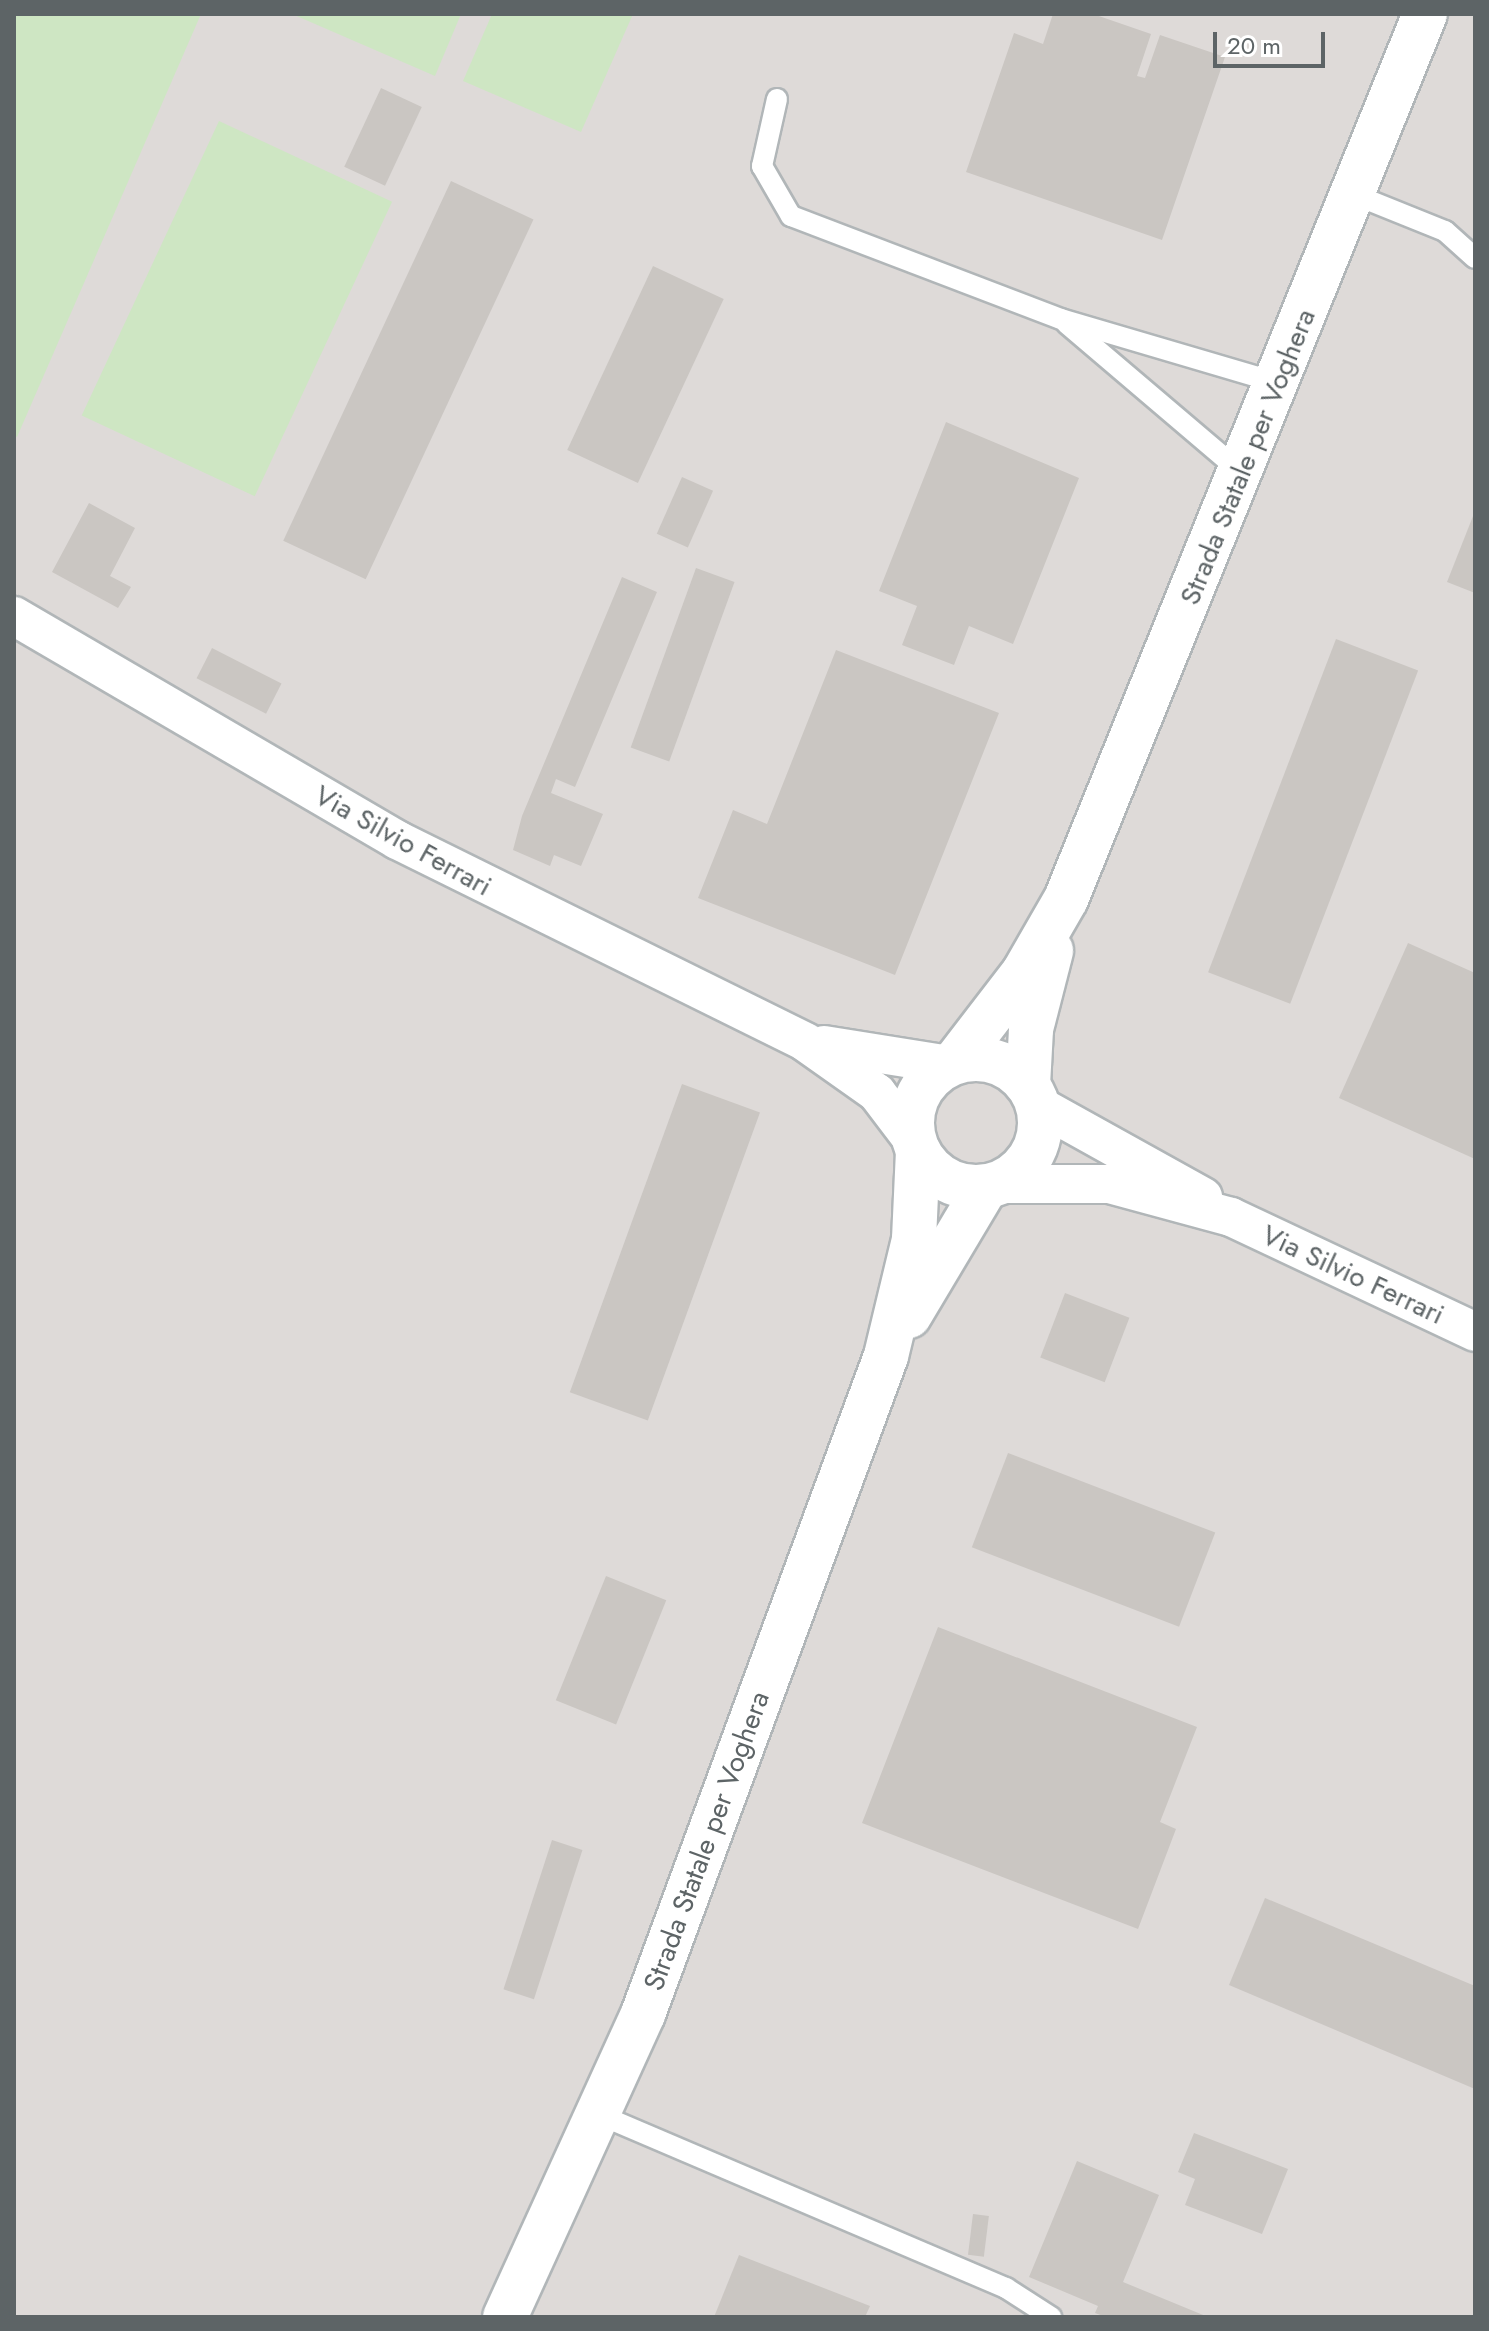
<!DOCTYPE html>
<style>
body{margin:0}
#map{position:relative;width:1489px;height:2331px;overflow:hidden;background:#efeae6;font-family:Jost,sans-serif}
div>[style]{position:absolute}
.industrial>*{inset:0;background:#dedad8;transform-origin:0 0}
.green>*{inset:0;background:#cee6c3;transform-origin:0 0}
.building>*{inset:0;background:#cac6c2;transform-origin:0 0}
.roads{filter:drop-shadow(2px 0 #b1b6b8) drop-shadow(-2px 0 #b1b6b8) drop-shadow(0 2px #b1b6b8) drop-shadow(0 -2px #b1b6b8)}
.lane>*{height:20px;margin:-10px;padding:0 10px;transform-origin:10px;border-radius:10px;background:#fff}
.street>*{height:38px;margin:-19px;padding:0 19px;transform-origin:19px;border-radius:19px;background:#fff}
.secondary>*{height:44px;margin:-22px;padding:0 22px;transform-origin:22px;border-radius:22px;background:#fff}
.secondary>.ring{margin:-22px;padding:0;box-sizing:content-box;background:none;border:44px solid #fff;border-radius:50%}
span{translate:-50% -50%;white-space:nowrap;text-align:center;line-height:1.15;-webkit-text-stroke:6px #fff;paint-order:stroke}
.street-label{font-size:28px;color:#5d6466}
.frame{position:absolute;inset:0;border:16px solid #5d6466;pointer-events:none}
.scale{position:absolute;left:1213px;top:32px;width:112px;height:36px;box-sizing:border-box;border:4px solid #5d6466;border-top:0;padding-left:10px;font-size:24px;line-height:28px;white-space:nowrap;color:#5d6466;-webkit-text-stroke:6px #fff;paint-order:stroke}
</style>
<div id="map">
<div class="industrial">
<i style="left:14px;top:14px;width:1461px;height:2303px"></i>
</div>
<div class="green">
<i style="clip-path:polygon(14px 14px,201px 14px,17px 437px,14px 435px)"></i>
<i style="clip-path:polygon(292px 14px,461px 14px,435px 76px)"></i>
<i style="clip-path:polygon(492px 14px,633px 14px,581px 132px,463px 81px)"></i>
<i style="left:219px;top:121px;width:191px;height:325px;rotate:25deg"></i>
</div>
<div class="building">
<i style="clip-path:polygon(1053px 14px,1093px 14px,1151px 34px,1137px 76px,1145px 78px,1160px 35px,1225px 57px,1162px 240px,966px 172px,1014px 33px,1043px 44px)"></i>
<i style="left:381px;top:88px;width:45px;height:87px;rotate:25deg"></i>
<i style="left:451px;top:181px;width:91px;height:397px;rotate:25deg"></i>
<i style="left:653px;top:266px;width:78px;height:203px;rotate:25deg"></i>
<i style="clip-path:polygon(946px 422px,1079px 478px,1013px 644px,969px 626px,954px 665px,902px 645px,917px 606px,879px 591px)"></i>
<i style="left:682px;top:477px;width:34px;height:62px;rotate:24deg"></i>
<i style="clip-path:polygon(89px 503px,135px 528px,110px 576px,131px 587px,118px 608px,52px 572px)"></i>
<i style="clip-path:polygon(1475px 511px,1475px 593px,1447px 582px)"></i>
<i style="left:696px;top:568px;width:41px;height:191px;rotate:20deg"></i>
<i style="clip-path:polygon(622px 577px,657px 592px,575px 787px,556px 779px,551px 793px,603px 814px,581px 866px,554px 855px,550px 866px,513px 850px,522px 816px)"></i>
<i style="left:1336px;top:639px;width:88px;height:357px;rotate:21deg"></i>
<i style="left:212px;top:648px;width:78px;height:34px;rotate:27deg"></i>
<i style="clip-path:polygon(836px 650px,999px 713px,895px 975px,698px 898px,733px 810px,767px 824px)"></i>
<i style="clip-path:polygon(1408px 943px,1475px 973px,1475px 1159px,1339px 1098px)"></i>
<i style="left:682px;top:1084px;width:83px;height:328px;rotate:20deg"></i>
<i style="left:1065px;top:1293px;width:69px;height:69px;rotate:21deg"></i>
<i style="left:1008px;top:1453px;width:222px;height:101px;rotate:21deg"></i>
<i style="left:606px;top:1576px;width:65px;height:134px;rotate:22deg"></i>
<i style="clip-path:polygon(938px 1627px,1197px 1727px,1160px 1822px,1176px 1829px,1138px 1929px,862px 1823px)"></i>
<i style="left:552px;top:1840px;width:32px;height:157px;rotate:18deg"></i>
<i style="clip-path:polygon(1265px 1898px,1475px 1986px,1475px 2089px,1229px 1985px)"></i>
<i style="clip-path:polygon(1194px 2133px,1288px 2169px,1262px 2234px,1185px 2205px,1195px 2179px,1178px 2172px)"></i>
<i style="clip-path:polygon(1077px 2161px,1159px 2195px,1123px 2282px,1208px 2317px,1106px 2317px,1095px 2313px,1098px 2306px,1029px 2277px)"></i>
<i style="left:973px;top:2214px;width:16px;height:41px;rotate:7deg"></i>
<i style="clip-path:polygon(739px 2255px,870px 2306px,865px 2317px,714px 2317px)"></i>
</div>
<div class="roads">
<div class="lane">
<i style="left:777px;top:99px;width:69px;rotate:102.6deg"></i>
<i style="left:762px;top:166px;width:58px;rotate:59.9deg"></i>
<i style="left:791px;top:216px;width:289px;rotate:20.9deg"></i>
<i style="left:1061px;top:319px;width:226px;rotate:16.4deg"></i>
<i style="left:1353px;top:194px;width:99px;rotate:21.9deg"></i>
<i style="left:1445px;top:231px;width:40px;rotate:42deg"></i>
<i style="left:1067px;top:324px;width:231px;rotate:40.4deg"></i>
<i style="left:598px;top:2114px;width:444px;rotate:23.1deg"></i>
<i style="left:1006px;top:2288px;width:54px;rotate:32.8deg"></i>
</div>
<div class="street">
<i style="left:14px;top:616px;width:444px;rotate:30.3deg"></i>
<i style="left:397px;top:840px;width:455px;rotate:26.3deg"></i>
<i style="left:805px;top:1042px;width:88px;rotate:35.3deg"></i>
<i style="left:877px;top:1093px;width:61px;rotate:52.9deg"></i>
<i style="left:824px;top:1045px;width:127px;rotate:9.1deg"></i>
<i style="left:1038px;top:1105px;width:189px;rotate:29.1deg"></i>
<i style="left:996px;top:1184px;width:113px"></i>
<i style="left:1109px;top:1184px;width:126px;rotate:15.1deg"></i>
<i style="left:1231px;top:1217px;width:270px;rotate:25.2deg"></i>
</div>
<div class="secondary">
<i class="ring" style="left:912px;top:1059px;width:84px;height:84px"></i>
<i style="left:955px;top:1062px;width:113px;rotate:-52.5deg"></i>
<i style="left:1024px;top:972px;width:84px;rotate:-60.1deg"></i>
<i style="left:1066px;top:899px;width:955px;rotate:-67.92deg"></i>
<i style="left:1028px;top:1085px;width:56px;rotate:-86.9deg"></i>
<i style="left:1031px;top:1029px;width:81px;rotate:-75.6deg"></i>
<i style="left:909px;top:1316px;width:150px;rotate:-59.2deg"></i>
<i style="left:505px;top:2317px;width:333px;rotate:-65.5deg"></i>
<i style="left:643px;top:2014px;width:701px;rotate:-69.73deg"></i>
<i style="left:886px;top:1356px;width:120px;rotate:-76.5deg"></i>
<i style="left:914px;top:1239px;width:88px;rotate:-87.4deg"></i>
</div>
</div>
<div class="street-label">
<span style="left:1248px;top:457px;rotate:-68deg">Strada Statale per Voghera</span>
<span style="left:403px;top:841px;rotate:29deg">Via Silvio Ferrari</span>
<span style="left:1353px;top:1275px;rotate:25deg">Via Silvio Ferrari</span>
<span style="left:707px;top:1841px;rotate:-70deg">Strada Statale per Voghera</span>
</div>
<div class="frame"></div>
<div class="scale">20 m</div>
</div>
